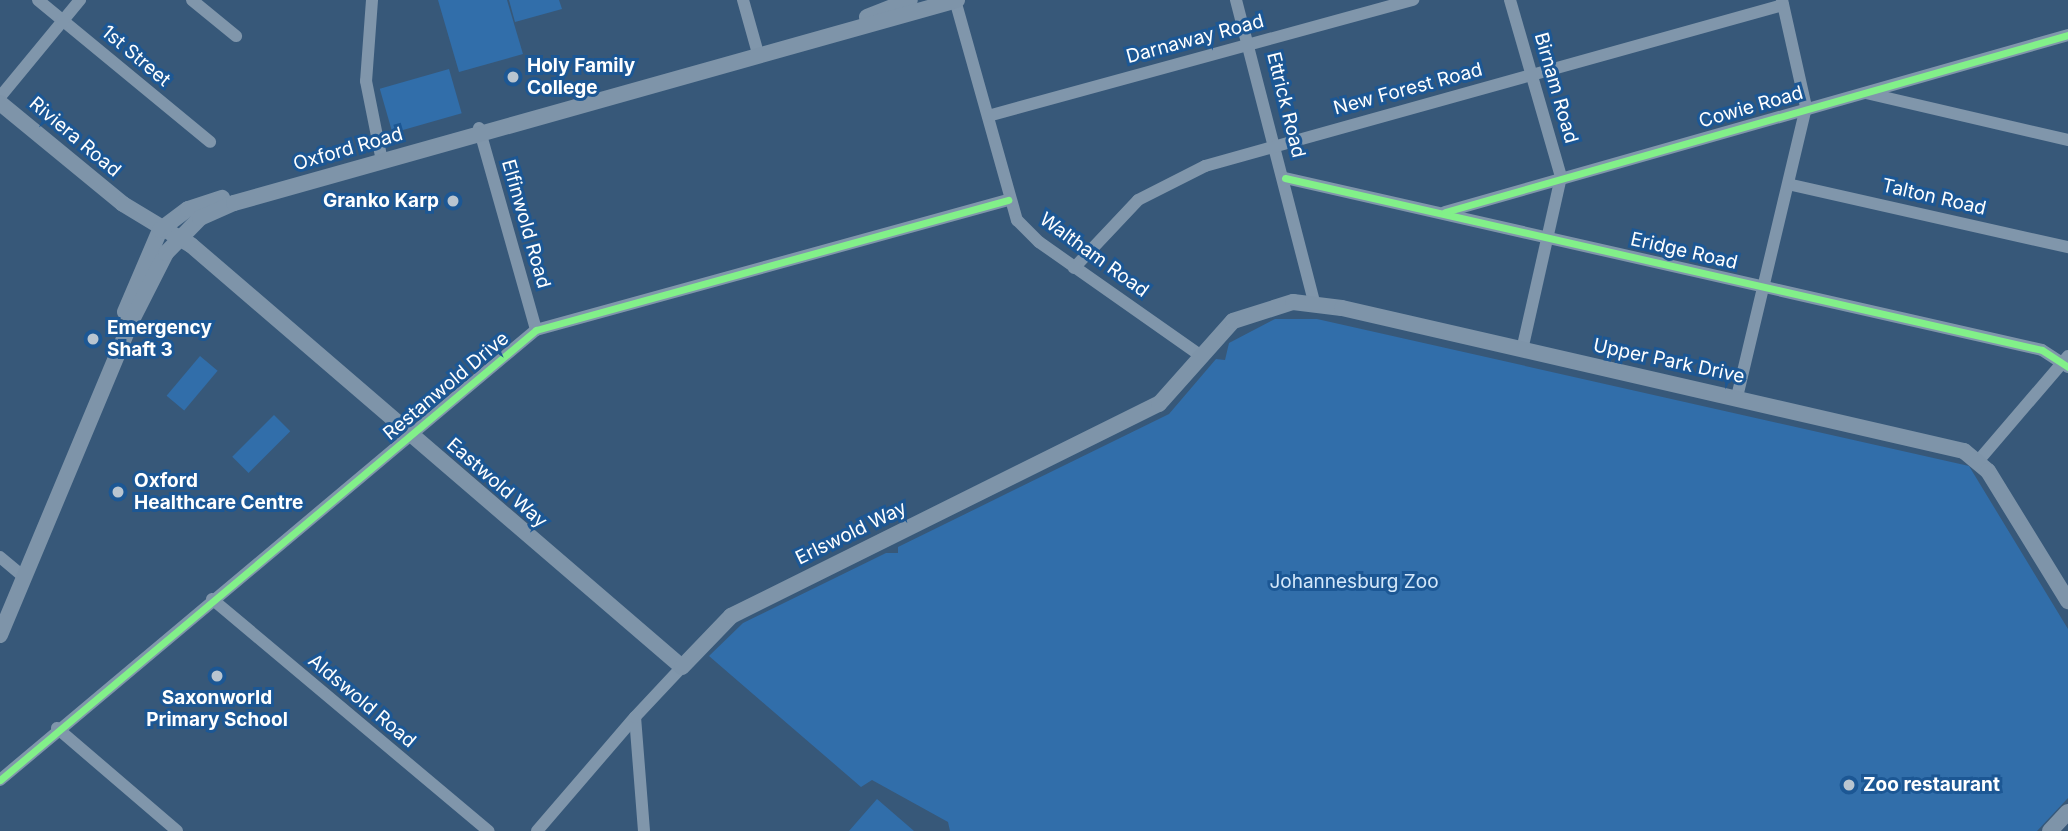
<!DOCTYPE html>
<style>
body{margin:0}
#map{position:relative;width:2068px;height:831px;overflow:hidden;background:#375879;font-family:Inter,sans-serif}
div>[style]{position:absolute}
.green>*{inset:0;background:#316eaa;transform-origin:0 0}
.minor>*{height:12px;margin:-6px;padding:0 6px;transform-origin:6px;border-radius:6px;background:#8096ab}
.major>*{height:16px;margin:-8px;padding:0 8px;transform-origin:8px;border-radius:8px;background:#7e94a9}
.cycleway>*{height:7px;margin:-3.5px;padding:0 3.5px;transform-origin:3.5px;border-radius:3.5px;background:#82f089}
.dots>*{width:19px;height:19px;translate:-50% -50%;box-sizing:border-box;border:4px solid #1c5794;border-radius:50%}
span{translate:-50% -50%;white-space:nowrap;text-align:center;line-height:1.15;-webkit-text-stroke:6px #1c5794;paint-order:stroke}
.street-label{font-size:19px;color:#fff}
.poi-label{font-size:19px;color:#fff;font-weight:700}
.left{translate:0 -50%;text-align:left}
.right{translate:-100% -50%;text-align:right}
.park-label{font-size:19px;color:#d4e8fb}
</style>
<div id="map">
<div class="green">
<i style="clip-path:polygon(438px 0,507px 0,523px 54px,459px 72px)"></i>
<i style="clip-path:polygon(509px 0,559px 0,562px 9px,515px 22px)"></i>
<i style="left:449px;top:69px;width:46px;height:72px;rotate:74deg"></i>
<i style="clip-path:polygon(1275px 319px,1317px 319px,1969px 466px,2068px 629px,2068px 798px,2037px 831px,950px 831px,948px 822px,872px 780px,861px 787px,709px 656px,743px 623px,886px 553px,898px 553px,898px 547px,1169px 414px,1216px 359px,1225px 360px,1229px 343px)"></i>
<i style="left:200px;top:356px;width:23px;height:52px;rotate:40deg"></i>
<i style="left:274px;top:415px;width:23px;height:59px;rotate:45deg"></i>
<i style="clip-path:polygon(877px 799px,914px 831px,849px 831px)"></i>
</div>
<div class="minor">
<i style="left:38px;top:0;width:223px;rotate:39.5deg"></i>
<i style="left:192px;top:0;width:57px;rotate:39.3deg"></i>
<i style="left:372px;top:0;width:81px;rotate:94.2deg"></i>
<i style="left:366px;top:81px;width:82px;rotate:78.7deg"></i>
<i style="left:743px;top:0;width:59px;rotate:74.3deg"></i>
<i style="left:955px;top:0;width:229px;rotate:74.3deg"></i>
<i style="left:1017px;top:220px;width:31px;rotate:45deg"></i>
<i style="left:1039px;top:242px;width:197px;rotate:35.1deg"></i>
<i style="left:1236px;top:0;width:312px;rotate:75.5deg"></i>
<i style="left:1510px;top:0;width:184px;rotate:73.9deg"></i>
<i style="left:1561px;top:177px;width:177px;rotate:102.7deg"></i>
<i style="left:1866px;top:93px;width:207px;rotate:13.1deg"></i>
<i style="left:0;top:97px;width:126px;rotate:-50.5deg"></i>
<i style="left:988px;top:116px;width:441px;rotate:-15.3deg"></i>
<i style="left:479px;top:128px;width:210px;rotate:74.2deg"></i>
<i style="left:1285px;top:178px;width:776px;rotate:12.8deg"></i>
<i style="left:2042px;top:350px;width:31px;rotate:33deg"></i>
<i style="left:1792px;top:185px;width:283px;rotate:12.7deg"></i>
<i style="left:1445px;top:212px;width:648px;rotate:-15.86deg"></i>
<i style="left:1074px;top:268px;width:93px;rotate:-46.7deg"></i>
<i style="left:1138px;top:200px;width:75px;rotate:-26.9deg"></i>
<i style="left:1205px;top:166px;width:600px;rotate:-15.57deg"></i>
<i style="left:1737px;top:397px;width:298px;rotate:-76.6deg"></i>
<i style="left:1806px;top:107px;width:110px;rotate:-102.6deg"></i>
<i style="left:1979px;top:460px;width:137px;rotate:-49.4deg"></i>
<i style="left:0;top:557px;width:31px;rotate:40deg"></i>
<i style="left:212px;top:599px;width:361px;rotate:40deg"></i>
<i style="left:57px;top:728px;width:158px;rotate:40.6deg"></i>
<i style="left:0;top:780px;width:700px;rotate:-40.02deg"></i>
<i style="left:536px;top:330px;width:490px;rotate:-15.4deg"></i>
<i style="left:537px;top:831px;width:150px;rotate:-49.3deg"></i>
<i style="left:644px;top:831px;width:114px;rotate:-94.5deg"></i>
<i style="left:635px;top:717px;width:69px;rotate:-46.8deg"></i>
</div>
<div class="major">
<i style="left:867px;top:17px;width:46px;rotate:-21.6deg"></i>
<i style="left:0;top:103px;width:159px;rotate:39.4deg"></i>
<i style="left:123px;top:204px;width:79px;rotate:31.1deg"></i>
<i style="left:191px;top:245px;width:647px;rotate:40.68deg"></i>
<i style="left:682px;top:667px;width:71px;rotate:-46.1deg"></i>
<i style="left:731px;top:616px;width:478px;rotate:-26.4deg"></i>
<i style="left:1159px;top:404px;width:111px;rotate:-48.3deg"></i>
<i style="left:1233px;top:321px;width:63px;rotate:-17.6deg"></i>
<i style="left:1293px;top:302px;width:49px;rotate:7deg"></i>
<i style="left:1342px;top:308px;width:638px;rotate:12.95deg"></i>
<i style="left:1964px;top:451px;width:31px;rotate:40deg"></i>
<i style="left:1988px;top:471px;width:153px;rotate:58.4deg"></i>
<i style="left:125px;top:312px;width:89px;rotate:-66.9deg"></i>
<i style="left:160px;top:230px;width:35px;rotate:-37deg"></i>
<i style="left:188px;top:209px;width:36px;rotate:-18deg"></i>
<i style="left:0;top:635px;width:337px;rotate:-67.3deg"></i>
<i style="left:130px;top:324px;width:80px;rotate:-63.1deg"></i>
<i style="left:166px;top:253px;width:49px;rotate:-45.8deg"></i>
<i style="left:200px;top:218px;width:37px;rotate:-24deg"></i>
<i style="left:234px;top:203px;width:751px;rotate:-15.68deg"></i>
<i style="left:2050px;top:831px;width:26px;rotate:-47deg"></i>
</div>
<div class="cycleway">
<i style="left:1285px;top:178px;width:776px;rotate:12.8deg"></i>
<i style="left:2042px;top:350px;width:31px;rotate:33deg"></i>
<i style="left:1445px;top:212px;width:648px;rotate:-15.86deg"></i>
<i style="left:0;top:780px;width:700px;rotate:-40.02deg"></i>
<i style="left:536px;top:330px;width:490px;rotate:-15.4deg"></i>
</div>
<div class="dots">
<i style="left:513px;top:77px;background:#b9c5d0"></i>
<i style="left:453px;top:201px;background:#b9c5d0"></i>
<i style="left:93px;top:339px;background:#b9c5d0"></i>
<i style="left:118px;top:492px;background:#b9c5d0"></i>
<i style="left:217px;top:676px;background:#b9c5d0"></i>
<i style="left:1849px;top:785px;background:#b9c5d0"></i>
</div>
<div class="street-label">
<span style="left:1195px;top:39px;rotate:-15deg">Darnaway Road</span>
<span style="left:136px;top:56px;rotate:40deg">1st Street</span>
<span style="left:1556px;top:88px;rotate:74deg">Birnam Road</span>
<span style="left:1408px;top:89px;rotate:-15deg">New Forest Road</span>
<span style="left:1286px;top:105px;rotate:76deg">Ettrick Road</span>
<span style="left:1751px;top:107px;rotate:-16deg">Cowie Road</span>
<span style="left:75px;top:137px;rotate:40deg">Riviera Road</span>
<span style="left:348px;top:149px;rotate:-16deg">Oxford Road</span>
<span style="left:1934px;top:197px;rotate:13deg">Talton Road</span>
<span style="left:526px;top:224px;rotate:74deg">Elfinwold Road</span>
<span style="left:1684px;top:251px;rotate:13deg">Eridge Road</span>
<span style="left:1094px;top:255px;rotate:36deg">Waltham Road</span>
<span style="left:1669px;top:361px;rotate:12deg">Upper Park Drive</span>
<span style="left:446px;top:386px;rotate:-40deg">Restanwold Drive</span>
<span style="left:497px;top:483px;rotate:41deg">Eastwold Way</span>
<span style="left:851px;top:533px;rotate:-26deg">Erlswold Way</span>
<span style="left:362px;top:701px;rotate:40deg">Aldswold Road</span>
</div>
<div class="poi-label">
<span class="left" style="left:527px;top:77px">Holy Family<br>College</span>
<span class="right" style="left:439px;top:201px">Granko Karp</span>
<span class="left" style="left:107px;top:339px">Emergency<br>Shaft 3</span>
<span class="left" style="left:134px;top:492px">Oxford<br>Healthcare Centre</span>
<span style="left:217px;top:709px">Saxonworld<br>Primary School</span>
<span class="left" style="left:1863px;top:785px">Zoo restaurant</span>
</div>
<div class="park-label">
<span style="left:1354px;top:582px">Johannesburg Zoo</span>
</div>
</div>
